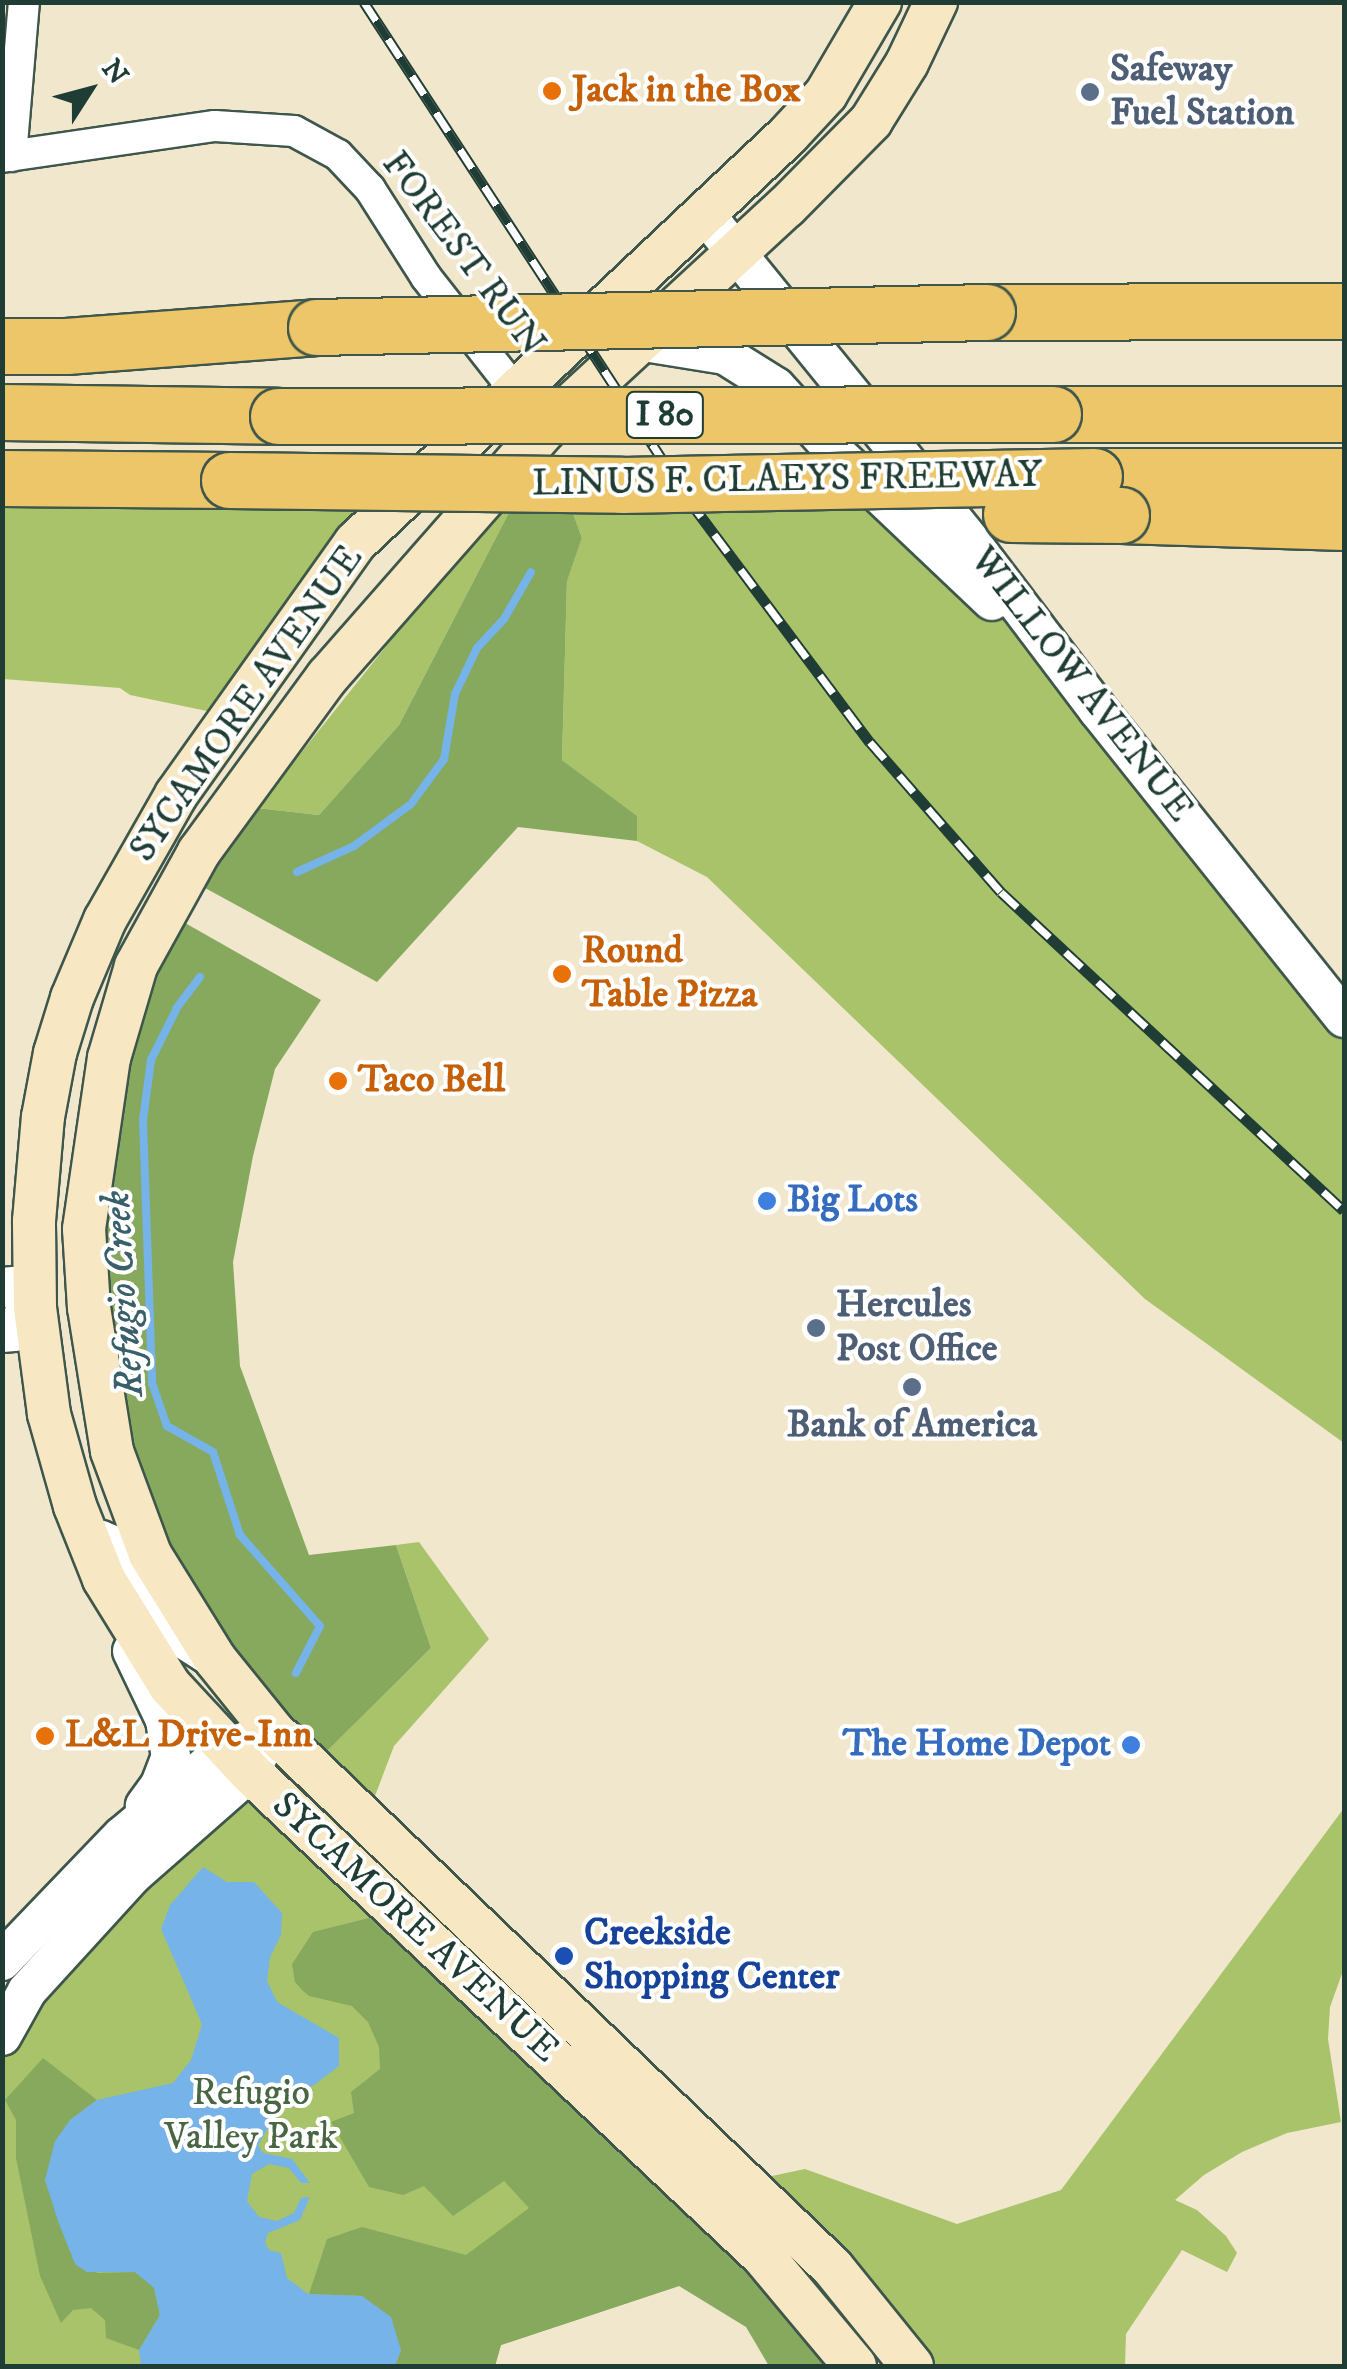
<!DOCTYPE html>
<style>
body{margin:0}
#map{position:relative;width:1347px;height:2369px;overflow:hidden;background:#f0e7cd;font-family:"IM FELL DW Pica",serif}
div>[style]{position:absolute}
.green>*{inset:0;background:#a8c36a}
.forest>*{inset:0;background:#86a95e}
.water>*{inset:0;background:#75b3e8}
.stream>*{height:8px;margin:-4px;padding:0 4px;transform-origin:4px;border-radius:4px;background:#75b3e8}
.roads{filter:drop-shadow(2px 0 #3e564b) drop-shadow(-2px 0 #3e564b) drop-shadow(0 2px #3e564b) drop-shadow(0 -2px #3e564b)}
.minor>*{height:30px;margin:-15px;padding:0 15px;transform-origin:15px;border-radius:15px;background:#fff}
.tertiary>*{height:38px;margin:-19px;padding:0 19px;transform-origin:19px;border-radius:19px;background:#fff}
.secondary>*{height:42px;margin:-21px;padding:0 21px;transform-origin:21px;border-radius:21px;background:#f7e8c3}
.motorway>*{height:55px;margin:-27.5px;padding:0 27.5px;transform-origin:27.5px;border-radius:27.5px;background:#ecc669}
.rail>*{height:11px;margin-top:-5.5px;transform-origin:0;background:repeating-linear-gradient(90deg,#fff 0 22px,#1f3d34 0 44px);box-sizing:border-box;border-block:2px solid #1f3d34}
.bridges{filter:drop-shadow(2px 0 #3e564b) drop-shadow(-2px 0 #3e564b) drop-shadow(0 2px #3e564b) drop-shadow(0 -2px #3e564b)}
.motorway-bridge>*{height:55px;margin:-27.5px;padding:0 27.5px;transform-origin:27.5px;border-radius:27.5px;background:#ecc669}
.dots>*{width:28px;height:28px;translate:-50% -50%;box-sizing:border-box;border:5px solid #fff;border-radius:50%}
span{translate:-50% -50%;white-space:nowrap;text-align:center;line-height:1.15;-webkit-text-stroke:8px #fff;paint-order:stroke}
.shield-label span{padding:2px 8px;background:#fff;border:2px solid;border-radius:8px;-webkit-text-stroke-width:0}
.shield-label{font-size:35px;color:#1f3d34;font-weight:700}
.service-label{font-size:38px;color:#4e5e75;font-weight:700}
.left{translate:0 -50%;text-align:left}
.food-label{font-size:38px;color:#c56008;font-weight:700}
.street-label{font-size:38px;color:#1f3d34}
.shop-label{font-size:38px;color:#366cbe;font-weight:700}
.right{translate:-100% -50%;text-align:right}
.transit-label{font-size:38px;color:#164399;font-weight:700}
.park-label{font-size:38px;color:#486544}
.water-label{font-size:40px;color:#39606a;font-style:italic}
.frame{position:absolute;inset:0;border:5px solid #1f3d34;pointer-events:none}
.north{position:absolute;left:40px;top:40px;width:100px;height:100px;-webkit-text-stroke:8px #fff;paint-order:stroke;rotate:54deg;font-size:28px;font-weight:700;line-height:40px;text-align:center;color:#1f3d34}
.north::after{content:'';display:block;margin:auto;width:35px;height:45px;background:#1f3d34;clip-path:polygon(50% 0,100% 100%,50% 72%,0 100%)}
</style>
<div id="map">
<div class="green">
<i style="clip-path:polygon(2px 478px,410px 483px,231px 716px,130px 695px,120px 688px,3px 679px)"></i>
<i style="clip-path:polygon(901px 482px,1344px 1018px,1344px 1443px,1145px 1299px,707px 877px,637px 841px,636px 816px,562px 760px,567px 580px,582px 538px,569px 502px)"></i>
<i style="clip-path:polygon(506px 496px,517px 497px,399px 725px,319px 815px,257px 808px)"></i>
<i style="clip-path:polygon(419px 1542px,489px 1639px,394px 1746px,365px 1822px,311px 1767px,431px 1648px,396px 1545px)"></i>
<i style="clip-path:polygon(250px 1772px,692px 2189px,679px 2286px,501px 2345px,495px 2366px,3px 2366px,3px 2036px)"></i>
<i style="clip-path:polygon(1344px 1808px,1344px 1968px,1330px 2007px,1328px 2039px,1341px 2122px,1287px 2133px,1242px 2152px,1204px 2175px,1175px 2200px,1197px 2210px,1226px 2236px,1237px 2253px,1227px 2272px,1182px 2250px,1126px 2334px,1125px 2366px,912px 2366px,767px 2177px,805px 2169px,957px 2224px,1061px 2190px)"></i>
</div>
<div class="forest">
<i style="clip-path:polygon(517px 497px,569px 502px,582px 538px,567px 581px,562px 760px,637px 816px,637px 841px,518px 827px,377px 982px,185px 877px,257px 808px,319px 815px,399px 725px)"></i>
<i style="clip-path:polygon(164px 911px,321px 1000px,275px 1069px,253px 1156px,233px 1262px,240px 1366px,309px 1555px,396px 1545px,431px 1648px,311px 1767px,150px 1554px,84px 1229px)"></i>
<i style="clip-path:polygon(397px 1911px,855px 2366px,769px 2366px,746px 2327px,679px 2286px,501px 2345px,495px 2366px,395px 2366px,401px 2350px,362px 2296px,309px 2294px,327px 2239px,362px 2227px,466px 2255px,529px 2208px,504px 2181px,453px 2216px,424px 2186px,403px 2195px,369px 2187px,331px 2122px,354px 2113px,351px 2092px,380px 2069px,379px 2047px,368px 2022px,352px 2006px,309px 1996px,302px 1990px,295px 1982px,292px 1964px,313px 1932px)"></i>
<i style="clip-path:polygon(43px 2058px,97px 2100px,70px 2120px,45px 2180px,76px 2264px,98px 2273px,135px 2272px,154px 2287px,160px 2315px,139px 2350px,106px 2338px,105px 2320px,91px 2308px,73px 2310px,61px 2323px,40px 2276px,16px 2158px,16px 2120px,5px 2100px)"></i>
</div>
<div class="water">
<i style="clip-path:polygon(203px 1867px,227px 1882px,254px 1882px,282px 1913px,281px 1935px,270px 1957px,267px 1981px,277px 2002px,339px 2038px,339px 2066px,314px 2085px,286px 2098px,258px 2145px,263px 2153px,292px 2159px,310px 2183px,301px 2183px,289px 2168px,269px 2164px,252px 2174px,247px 2201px,259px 2217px,277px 2221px,294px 2213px,301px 2198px,310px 2197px,300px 2220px,268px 2233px,265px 2242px,269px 2250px,281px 2253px,287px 2278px,308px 2294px,362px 2296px,391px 2317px,401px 2350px,395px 2366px,141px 2366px,139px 2350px,160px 2315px,154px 2288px,135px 2272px,87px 2272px,75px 2264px,58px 2221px,45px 2180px,55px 2141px,70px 2120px,97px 2100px,173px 2083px,191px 2060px,202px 2024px,161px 1929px,170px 1905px)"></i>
</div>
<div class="stream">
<i style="left:297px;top:872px;width:63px;rotate:-24.5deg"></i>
<i style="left:354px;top:846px;width:71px;rotate:-36.4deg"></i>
<i style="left:411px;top:804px;width:56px;rotate:-53.7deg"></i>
<i style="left:444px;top:759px;width:66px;rotate:-80.4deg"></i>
<i style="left:455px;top:694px;width:51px;rotate:-64.4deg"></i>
<i style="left:477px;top:648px;width:40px;rotate:-47deg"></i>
<i style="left:504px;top:619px;width:54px;rotate:-60.1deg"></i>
<i style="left:200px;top:977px;width:39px;rotate:127deg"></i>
<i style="left:177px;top:1008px;width:58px;rotate:116.6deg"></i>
<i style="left:151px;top:1060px;width:61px;rotate:97.6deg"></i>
<i style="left:143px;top:1120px;width:263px;rotate:88deg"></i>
<i style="left:152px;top:1383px;width:46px;rotate:70.8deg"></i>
<i style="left:167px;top:1426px;width:53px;rotate:29.5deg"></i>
<i style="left:213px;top:1452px;width:87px;rotate:72deg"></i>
<i style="left:240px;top:1535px;width:121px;rotate:48.7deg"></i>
<i style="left:320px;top:1626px;width:53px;rotate:117.1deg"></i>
</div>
<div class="roads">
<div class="minor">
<i style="left:11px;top:156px;width:155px;rotate:-85.2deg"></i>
<i style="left:2px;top:157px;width:215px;rotate:-8.3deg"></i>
<i style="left:215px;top:126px;width:79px;rotate:3.6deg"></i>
<i style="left:294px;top:131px;width:50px;rotate:28.6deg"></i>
<i style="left:338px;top:155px;width:47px;rotate:46.7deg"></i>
<i style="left:370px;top:189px;width:104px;rotate:57.5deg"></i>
<i style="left:426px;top:277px;width:164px;rotate:51.9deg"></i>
</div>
<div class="tertiary">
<i style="left:704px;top:213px;width:424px;rotate:50.9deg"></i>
<i style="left:971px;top:542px;width:211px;rotate:52.9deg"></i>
<i style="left:1098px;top:710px;width:394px;rotate:51.4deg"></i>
<i style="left:638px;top:341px;width:88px;rotate:9.1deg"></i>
<i style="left:725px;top:355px;width:60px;rotate:32.1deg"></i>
<i style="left:776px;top:387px;width:92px;rotate:47.6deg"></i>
<i style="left:838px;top:455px;width:212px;rotate:43.5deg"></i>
<i style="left:2px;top:1287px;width:12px;rotate:-5deg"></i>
<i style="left:14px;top:1286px;width:25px;rotate:56deg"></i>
<i style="left:2px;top:1333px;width:12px;rotate:-5deg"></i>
<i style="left:14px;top:1332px;width:29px;rotate:-61deg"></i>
<i style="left:89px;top:1541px;width:12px;rotate:-5deg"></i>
<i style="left:101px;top:1540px;width:24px;rotate:22deg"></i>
<i style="left:123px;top:1549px;width:98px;rotate:58.7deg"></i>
<i style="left:174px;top:1633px;width:46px;rotate:32.7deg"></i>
<i style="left:132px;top:1651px;width:76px;rotate:64.4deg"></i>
<i style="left:165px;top:1720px;width:36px;rotate:81deg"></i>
<i style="left:171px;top:1756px;width:31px;rotate:111deg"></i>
<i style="left:160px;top:1785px;width:26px;rotate:126deg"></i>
<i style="left:2px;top:1961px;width:173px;rotate:-46.2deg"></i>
<i style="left:122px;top:1836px;width:136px;rotate:-39.9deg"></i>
<i style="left:226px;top:1749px;width:29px;rotate:-22deg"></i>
<i style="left:2px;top:2036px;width:51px;rotate:-60.9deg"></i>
<i style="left:27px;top:1991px;width:159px;rotate:-47.6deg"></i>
<i style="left:134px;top:1874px;width:154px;rotate:-41.3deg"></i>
<i style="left:250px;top:1772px;width:28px;rotate:-63deg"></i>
</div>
<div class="secondary">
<i style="left:855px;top:2366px;width:143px;rotate:-129.9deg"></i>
<i style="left:763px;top:2256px;width:705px;rotate:-136.67deg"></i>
<i style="left:250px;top:1772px;width:117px;rotate:-132.9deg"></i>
<i style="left:170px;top:1686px;width:126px;rotate:-121.7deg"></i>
<i style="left:104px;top:1579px;width:79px;rotate:-111.7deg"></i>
<i style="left:75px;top:1506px;width:96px;rotate:-105.8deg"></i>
<i style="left:49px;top:1414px;width:108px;rotate:-97.5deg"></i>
<i style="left:35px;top:1307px;width:86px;rotate:-90.7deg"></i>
<i style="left:34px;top:1221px;width:104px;rotate:-85.1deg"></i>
<i style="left:43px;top:1117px;width:65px;rotate:-79.4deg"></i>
<i style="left:55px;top:1053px;width:58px;rotate:-72.8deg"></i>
<i style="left:72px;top:998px;width:85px;rotate:-67.1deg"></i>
<i style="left:105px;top:920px;width:144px;rotate:-60.4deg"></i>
<i style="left:176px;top:795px;width:310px;rotate:-54.6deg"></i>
<i style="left:356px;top:542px;width:594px;rotate:-43.29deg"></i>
<i style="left:788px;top:135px;width:56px;rotate:-47.2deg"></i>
<i style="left:826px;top:94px;width:107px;rotate:-59.6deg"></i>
<i style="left:912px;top:2366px;width:127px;rotate:-128.9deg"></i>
<i style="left:832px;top:2267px;width:774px;rotate:-136.2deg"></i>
<i style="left:273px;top:1731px;width:92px;rotate:-128.9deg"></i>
<i style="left:215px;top:1659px;width:123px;rotate:-121.8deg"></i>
<i style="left:150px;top:1554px;width:110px;rotate:-110.3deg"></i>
<i style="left:112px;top:1451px;width:145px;rotate:-99.1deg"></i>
<i style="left:89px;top:1308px;width:79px;rotate:-93.6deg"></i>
<i style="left:84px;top:1229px;width:173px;rotate:-81.7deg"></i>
<i style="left:109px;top:1058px;width:96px;rotate:-73.6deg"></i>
<i style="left:136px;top:966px;width:130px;rotate:-61.1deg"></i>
<i style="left:199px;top:852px;width:218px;rotate:-53.8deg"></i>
<i style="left:328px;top:676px;width:329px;rotate:-48.7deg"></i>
<i style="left:545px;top:429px;width:328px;rotate:-42.7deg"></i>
<i style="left:786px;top:207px;width:121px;rotate:-45.3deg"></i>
<i style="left:871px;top:121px;width:68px;rotate:-58.2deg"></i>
<i style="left:907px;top:63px;width:68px;rotate:-64.6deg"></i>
</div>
<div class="motorway">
<i style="left:987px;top:312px;width:357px;rotate:-0.2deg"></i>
<i style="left:2px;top:346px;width:64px"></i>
<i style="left:66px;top:346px;width:251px;rotate:-4.3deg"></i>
<i style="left:2px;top:412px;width:276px;rotate:0.8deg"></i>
<i style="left:1053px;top:414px;width:291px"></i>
<i style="left:1094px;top:476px;width:250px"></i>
<i style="left:2px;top:478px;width:227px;rotate:0.5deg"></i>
<i style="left:1121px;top:515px;width:223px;rotate:1.8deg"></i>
</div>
</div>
<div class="rail">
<i style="left:364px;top:2px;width:593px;rotate:56.9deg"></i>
<i style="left:688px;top:499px;width:304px;rotate:53.2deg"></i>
<i style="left:870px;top:742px;width:199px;rotate:48.9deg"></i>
<i style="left:1001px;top:892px;width:468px;rotate:42.9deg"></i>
</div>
<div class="bridges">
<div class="motorway-bridge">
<i style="left:316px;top:327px;width:671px;rotate:-1.28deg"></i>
<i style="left:278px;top:416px;width:775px;rotate:-0.15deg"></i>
<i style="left:229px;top:480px;width:393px;rotate:0.7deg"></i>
<i style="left:622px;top:485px;width:472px;rotate:-1.1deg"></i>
<i style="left:1011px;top:514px;width:110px;rotate:0.5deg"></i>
</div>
</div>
<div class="dots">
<i style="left:552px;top:91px;background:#e8710a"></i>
<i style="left:1090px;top:92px;background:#5c6f8a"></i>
<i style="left:562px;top:974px;background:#e8710a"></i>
<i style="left:338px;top:1081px;background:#e8710a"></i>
<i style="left:767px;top:1201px;background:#3f7fe0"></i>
<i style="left:816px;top:1328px;background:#5c6f8a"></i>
<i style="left:912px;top:1387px;background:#5c6f8a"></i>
<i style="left:45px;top:1736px;background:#e8710a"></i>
<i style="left:1131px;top:1745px;background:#3f7fe0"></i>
<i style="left:564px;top:1956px;background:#1a4fb4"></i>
</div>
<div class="shield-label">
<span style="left:665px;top:415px">I 80</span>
</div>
<div class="service-label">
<span class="left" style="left:1110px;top:92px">Safeway<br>Fuel Station</span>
<span class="left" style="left:836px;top:1328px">Hercules<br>Post Office</span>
<span style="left:912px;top:1426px">Bank of America</span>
</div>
<div class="food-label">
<span class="left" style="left:572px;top:91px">Jack in the Box</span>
<span class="left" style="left:582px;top:974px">Round<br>Table Pizza</span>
<span class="left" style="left:358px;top:1081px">Taco Bell</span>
<span class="left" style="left:65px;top:1736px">L&amp;L Drive-Inn</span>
</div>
<div class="street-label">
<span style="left:463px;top:254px;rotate:53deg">FOREST RUN</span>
<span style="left:787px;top:480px;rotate:-1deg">LINUS F. CLAEYS FREEWAY</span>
<span style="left:1081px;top:685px;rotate:52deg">WILLOW AVENUE</span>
<span style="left:247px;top:704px;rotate:-55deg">SYCAMORE AVENUE</span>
<span style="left:415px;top:1928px;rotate:43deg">SYCAMORE AVENUE</span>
</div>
<div class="shop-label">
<span class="left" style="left:787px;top:1201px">Big Lots</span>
<span class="right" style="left:1111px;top:1745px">The Home Depot</span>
</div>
<div class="transit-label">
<span class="left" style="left:584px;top:1956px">Creekside<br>Shopping Center</span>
</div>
<div class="park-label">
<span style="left:251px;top:2116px">Refugio<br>Valley Park</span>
</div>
<div class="water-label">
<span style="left:124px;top:1294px;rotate:-94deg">Refugio Creek</span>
</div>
<div class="frame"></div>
<div class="north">N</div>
</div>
